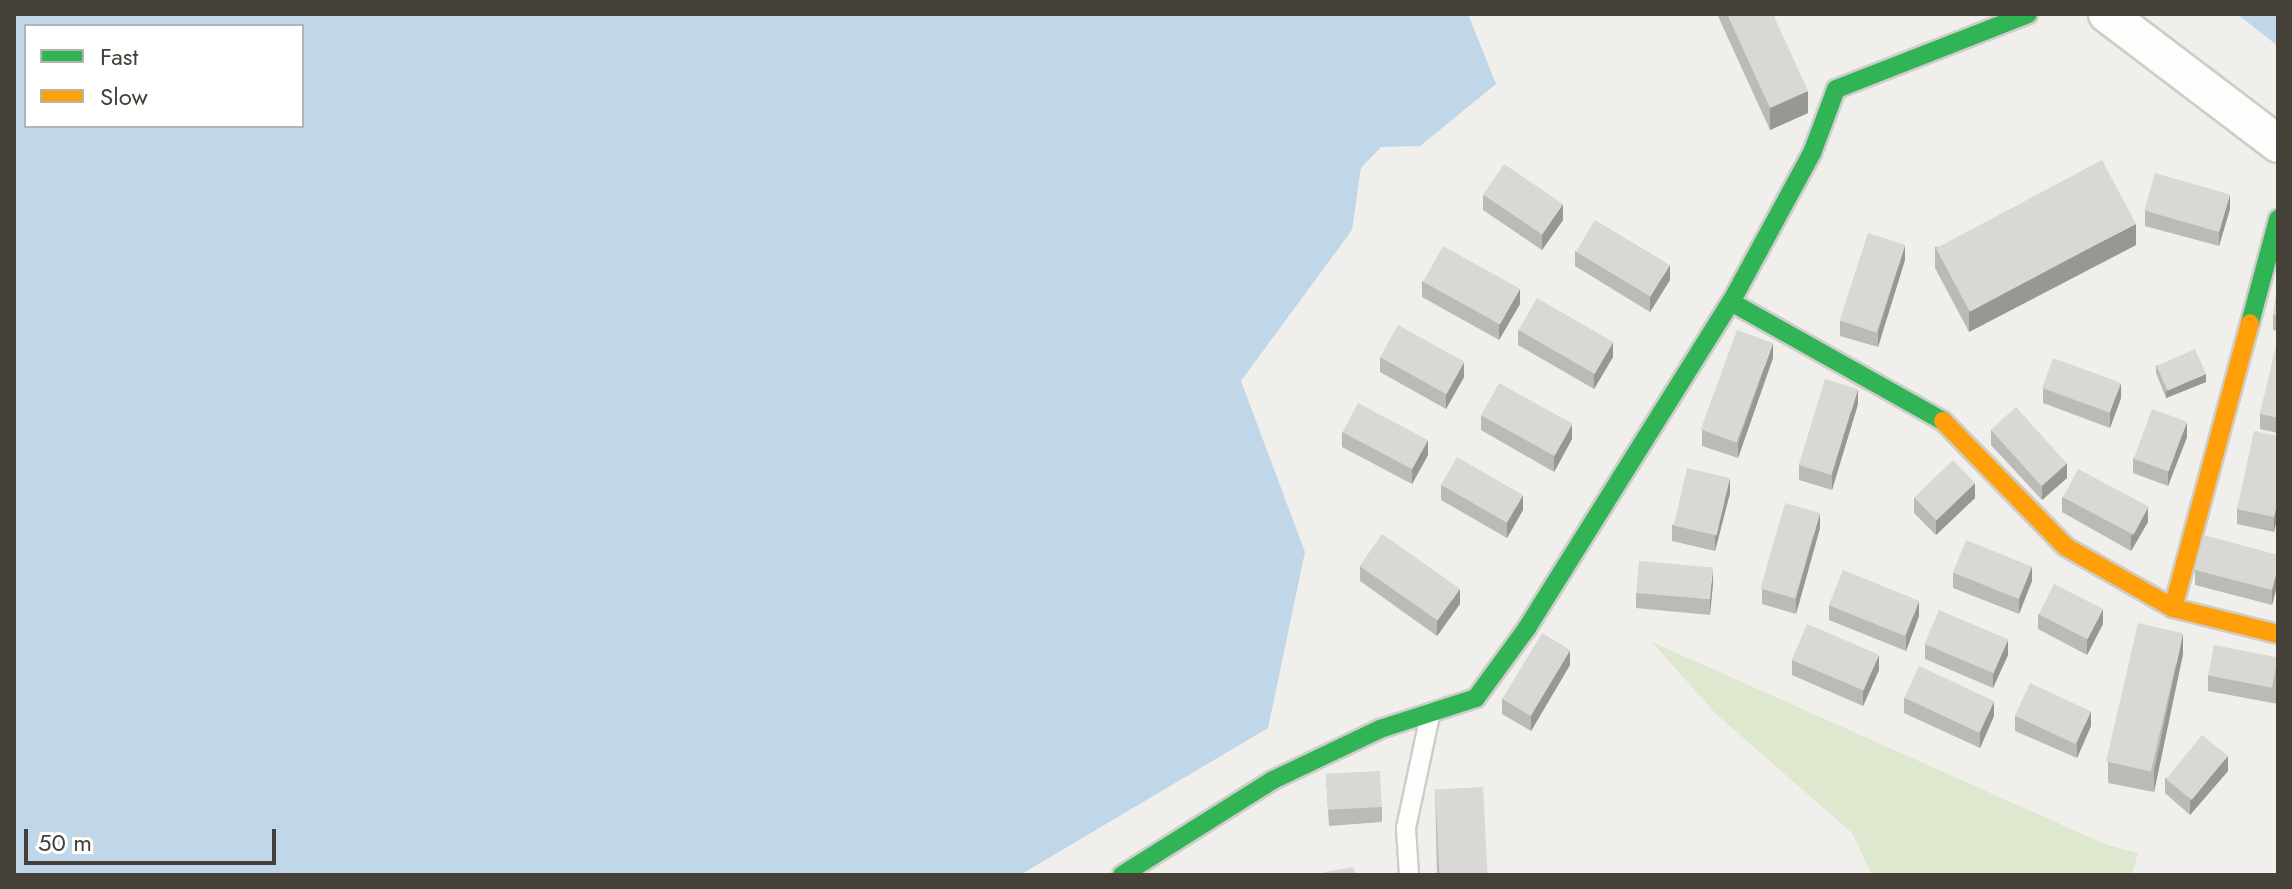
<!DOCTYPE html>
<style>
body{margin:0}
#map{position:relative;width:2292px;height:889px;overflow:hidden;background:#f1efeb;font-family:Jost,sans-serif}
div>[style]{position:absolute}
.green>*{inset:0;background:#dde8ce}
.water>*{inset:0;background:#c0d7ea}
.roads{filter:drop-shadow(2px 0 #cecdc9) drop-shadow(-2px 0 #cecdc9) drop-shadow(0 2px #cecdc9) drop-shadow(0 -2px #cecdc9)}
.lane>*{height:18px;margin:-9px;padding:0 9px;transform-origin:9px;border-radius:9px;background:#fdfdfc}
.street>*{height:36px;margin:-18px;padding:0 18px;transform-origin:18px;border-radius:18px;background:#fdfdfc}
.fast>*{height:18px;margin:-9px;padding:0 9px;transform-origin:9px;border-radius:9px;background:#30b455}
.slow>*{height:18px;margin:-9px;padding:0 9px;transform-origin:9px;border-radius:9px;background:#ff9f0a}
.wall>*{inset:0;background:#bbbab6}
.shaded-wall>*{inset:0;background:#999794}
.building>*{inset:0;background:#dad8d4;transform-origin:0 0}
span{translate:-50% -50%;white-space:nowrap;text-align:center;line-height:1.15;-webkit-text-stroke:8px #fff;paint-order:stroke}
.frame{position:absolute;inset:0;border:16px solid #464138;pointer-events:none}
.legend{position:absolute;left:24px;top:24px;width:280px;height:104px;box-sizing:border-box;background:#fff;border:2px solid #b5b3af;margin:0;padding:10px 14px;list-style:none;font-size:24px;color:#464138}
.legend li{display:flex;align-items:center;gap:16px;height:40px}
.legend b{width:40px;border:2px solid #b5b3af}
.scale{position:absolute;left:24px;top:829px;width:252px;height:36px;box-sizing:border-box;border:4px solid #464138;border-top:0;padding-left:10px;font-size:24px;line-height:28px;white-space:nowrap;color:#464138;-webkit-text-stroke:6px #fff;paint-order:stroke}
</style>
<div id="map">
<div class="green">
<i style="clip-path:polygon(1652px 642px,2107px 845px,2138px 853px,2132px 875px,1872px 875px,1852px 833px,1715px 713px)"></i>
</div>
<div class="water">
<i style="clip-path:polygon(evenodd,14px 14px,1468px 14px,1496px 84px,1420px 146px,1381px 147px,1361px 168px,1352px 230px,1241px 381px,1305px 552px,1268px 728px,1020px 875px,14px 875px,14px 14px,26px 26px,302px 26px,302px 126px,26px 126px,26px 26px)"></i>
<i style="clip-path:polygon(2237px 14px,2278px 14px,2278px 46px)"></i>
</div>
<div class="roads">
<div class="lane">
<i style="left:1409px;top:875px;width:47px;rotate:-93.7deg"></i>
<i style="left:1406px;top:828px;width:116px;rotate:-78deg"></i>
</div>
<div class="street">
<i style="left:2107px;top:14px;width:215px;rotate:37.2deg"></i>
</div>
<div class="fast">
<i style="left:1731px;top:302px;width:170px;rotate:-61.5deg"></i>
<i style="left:1812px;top:153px;width:68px;rotate:-69.4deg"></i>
<i style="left:1836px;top:89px;width:206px;rotate:-21.3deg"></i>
<i style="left:2250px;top:323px;width:108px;rotate:-74.9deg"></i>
<i style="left:1122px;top:875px;width:178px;rotate:-32.2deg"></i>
<i style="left:1273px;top:780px;width:119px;rotate:-25.5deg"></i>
<i style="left:1380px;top:729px;width:101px;rotate:-17.9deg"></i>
<i style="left:1476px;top:698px;width:87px;rotate:-53.9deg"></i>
<i style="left:1527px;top:628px;width:385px;rotate:-58deg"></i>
<i style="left:1731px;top:302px;width:243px;rotate:29.3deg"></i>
</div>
<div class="slow">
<i style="left:1943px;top:421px;width:176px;rotate:45.7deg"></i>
<i style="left:2066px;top:547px;width:123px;rotate:29.7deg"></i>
<i style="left:2173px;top:608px;width:108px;rotate:13.9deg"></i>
<i style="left:2173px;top:608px;width:295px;rotate:-74.9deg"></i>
</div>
</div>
<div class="wall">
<i style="clip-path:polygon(1717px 14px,1773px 14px,1808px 113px,1770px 130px)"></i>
<i style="clip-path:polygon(1483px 195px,1563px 220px,1542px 250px,1483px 210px)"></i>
<i style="clip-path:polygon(2230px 209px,2219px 246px,2145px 226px,2145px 211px)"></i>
<i style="clip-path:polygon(2136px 245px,1969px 332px,1935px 268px,1935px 247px)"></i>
<i style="clip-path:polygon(1575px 251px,1670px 280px,1650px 312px,1575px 266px)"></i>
<i style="clip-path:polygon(1905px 260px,1878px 347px,1840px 336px,1840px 321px)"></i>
<i style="clip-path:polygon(1422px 281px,1520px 304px,1499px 340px,1422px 297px)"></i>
<i style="clip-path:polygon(2278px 284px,2278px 331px,2273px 330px,2273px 315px)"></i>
<i style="clip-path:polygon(1518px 330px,1613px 357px,1594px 389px,1518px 345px)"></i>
<i style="clip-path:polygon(2278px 341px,2278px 433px,2260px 429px,2260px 414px)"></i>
<i style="clip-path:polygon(1380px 357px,1464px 377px,1446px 409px,1380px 372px)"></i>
<i style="clip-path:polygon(1773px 358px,1738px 458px,1702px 446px,1702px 430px)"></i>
<i style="clip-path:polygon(2156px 365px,2206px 382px,2166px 398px,2156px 373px)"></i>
<i style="clip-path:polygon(2043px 388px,2121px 398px,2110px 428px,2043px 403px)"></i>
<i style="clip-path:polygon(1858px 404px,1832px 490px,1799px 480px,1799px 465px)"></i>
<i style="clip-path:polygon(1481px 415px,1572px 439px,1554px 472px,1481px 430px)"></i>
<i style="clip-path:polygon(1991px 430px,2067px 478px,2042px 500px,1991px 445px)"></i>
<i style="clip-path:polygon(1342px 432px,1428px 455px,1412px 484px,1342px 447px)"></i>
<i style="clip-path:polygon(2278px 436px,2278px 515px,2274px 532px,2237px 524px,2237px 509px)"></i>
<i style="clip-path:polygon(2187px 437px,2168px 486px,2133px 473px,2133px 458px)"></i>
<i style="clip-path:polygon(1441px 485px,1523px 510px,1507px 538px,1441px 500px)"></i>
<i style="clip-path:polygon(1730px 493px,1715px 551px,1672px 541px,1672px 525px)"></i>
<i style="clip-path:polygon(2062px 497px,2148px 522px,2131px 551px,2062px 512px)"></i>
<i style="clip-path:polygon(1914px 498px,1975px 498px,1936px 535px,1914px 513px)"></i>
<i style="clip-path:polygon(1820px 528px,1796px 614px,1762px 604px,1762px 589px)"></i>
<i style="clip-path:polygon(2278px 555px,2272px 605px,2195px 585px,2195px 570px)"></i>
<i style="clip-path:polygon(1360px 566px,1460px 604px,1437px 636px,1360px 581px)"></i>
<i style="clip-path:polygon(1953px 573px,2032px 581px,2019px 614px,1953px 588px)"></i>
<i style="clip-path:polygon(1713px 583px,1710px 615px,1636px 608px,1636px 593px)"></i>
<i style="clip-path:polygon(1829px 605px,1919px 616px,1906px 651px,1829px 620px)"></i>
<i style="clip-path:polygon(2038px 614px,2103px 624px,2087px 655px,2038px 629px)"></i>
<i style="clip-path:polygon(1925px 644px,2008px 655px,1993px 688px,1925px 659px)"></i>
<i style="clip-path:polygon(2183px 654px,2154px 792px,2108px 783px,2108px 762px)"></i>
<i style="clip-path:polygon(2278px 657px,2278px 704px,2208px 691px,2208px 675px)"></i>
<i style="clip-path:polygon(1792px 660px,1879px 670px,1863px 706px,1792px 675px)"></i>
<i style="clip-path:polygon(1570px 665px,1531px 731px,1502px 714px,1502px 699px)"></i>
<i style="clip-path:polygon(1904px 698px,1994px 716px,1980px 748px,1904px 713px)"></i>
<i style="clip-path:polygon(2015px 716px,2091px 726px,2077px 758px,2015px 731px)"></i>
<i style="clip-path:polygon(2228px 771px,2190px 815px,2165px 793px,2165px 778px)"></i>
<i style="clip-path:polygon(1326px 775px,1382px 807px,1382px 822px,1329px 826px)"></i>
<i style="clip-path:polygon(1435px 789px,1487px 875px,1437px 875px)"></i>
</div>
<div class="shaded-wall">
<i style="clip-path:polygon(1808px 91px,1808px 113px,1770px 130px,1770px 108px)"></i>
<i style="clip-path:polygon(2230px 194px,2230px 209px,2219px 246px,2219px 231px)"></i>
<i style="clip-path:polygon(1563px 204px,1563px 220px,1542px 250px,1542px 235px)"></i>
<i style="clip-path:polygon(2136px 224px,2136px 245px,1969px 332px,1969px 310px)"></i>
<i style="clip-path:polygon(1905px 245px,1905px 260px,1878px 347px,1878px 332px)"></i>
<i style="clip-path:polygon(1670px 265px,1670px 280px,1650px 312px,1650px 297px)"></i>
<i style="clip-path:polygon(1520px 289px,1520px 304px,1499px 340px,1499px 325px)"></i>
<i style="clip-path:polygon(1613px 342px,1613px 357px,1594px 389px,1594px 374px)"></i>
<i style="clip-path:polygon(1773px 343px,1773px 358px,1738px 458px,1738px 443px)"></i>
<i style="clip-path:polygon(1464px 362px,1464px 377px,1446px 409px,1446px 394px)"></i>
<i style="clip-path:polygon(2206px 374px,2206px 382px,2166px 398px,2166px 391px)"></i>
<i style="clip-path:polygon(2121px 383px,2121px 398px,2110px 428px,2110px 412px)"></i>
<i style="clip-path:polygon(1858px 389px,1858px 404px,1832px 490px,1832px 475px)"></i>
<i style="clip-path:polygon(2187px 422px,2187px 437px,2168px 486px,2168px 471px)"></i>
<i style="clip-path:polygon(1572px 424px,1572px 439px,1554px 472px,1554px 456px)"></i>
<i style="clip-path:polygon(1428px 440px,1428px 455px,1412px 484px,1412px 469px)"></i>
<i style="clip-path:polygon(2067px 463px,2067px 478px,2042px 500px,2042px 485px)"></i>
<i style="clip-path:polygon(1730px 478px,1730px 493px,1715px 551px,1715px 536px)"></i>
<i style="clip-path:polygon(1975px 483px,1975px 498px,1936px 535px,1936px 520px)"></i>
<i style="clip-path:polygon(1523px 495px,1523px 510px,1507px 538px,1507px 523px)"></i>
<i style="clip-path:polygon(2278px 500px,2278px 515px,2274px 532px,2274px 517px)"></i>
<i style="clip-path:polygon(2148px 507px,2148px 522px,2131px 551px,2131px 536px)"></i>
<i style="clip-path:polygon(1820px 513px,1820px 528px,1796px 614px,1796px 599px)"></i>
<i style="clip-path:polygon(2032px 566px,2032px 581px,2019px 614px,2019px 599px)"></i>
<i style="clip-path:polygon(2278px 567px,2278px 583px,2272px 605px,2272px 590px)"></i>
<i style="clip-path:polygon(1713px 568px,1713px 583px,1710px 615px,1710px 600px)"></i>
<i style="clip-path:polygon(1460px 589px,1460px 604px,1437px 636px,1437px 621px)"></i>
<i style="clip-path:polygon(1919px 601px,1919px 616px,1906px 651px,1906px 636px)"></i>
<i style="clip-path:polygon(2103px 609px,2103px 624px,2087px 655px,2087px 640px)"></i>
<i style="clip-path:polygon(2183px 633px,2183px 654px,2154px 792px,2154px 771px)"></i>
<i style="clip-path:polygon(2008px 640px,2008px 655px,1993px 688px,1993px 673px)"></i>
<i style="clip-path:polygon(1570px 650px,1570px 665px,1531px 731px,1531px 716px)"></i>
<i style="clip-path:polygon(1879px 655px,1879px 670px,1863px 706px,1863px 691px)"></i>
<i style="clip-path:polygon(1994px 701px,1994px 716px,1980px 748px,1980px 732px)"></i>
<i style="clip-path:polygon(2091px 711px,2091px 726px,2077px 758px,2077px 743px)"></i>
<i style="clip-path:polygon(2228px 756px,2228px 771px,2190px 815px,2190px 800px)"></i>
</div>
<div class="building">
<i style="clip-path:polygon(1727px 14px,1773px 14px,1808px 91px,1770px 108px)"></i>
<i style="left:2102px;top:160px;width:72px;height:188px;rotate:62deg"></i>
<i style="left:1504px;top:164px;width:71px;height:37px;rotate:34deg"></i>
<i style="left:2155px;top:173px;width:78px;height:39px;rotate:16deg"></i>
<i style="left:1595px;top:220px;width:87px;height:37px;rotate:31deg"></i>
<i style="left:1868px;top:233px;width:39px;height:92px;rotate:18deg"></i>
<i style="left:1443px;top:246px;width:88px;height:41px;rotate:29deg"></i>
<i style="clip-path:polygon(2278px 284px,2278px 316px,2273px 315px)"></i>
<i style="left:1537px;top:298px;width:88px;height:37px;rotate:30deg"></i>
<i style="left:1398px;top:325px;width:76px;height:37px;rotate:29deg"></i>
<i style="left:1737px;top:330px;width:38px;height:106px;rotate:20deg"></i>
<i style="clip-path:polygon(2277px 341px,2278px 341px,2278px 418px,2260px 414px)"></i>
<i style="left:2195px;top:349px;width:27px;height:42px;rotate:66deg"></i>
<i style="left:2053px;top:358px;width:72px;height:32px;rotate:20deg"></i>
<i style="left:1825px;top:379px;width:34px;height:90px;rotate:17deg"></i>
<i style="left:1499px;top:383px;width:84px;height:37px;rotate:29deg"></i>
<i style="left:1358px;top:403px;width:79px;height:33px;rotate:28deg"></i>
<i style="left:2016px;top:407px;width:76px;height:34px;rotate:48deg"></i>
<i style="left:2152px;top:409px;width:37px;height:53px;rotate:20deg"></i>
<i style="clip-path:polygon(2254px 431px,2278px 436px,2278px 500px,2274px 517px,2237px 509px)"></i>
<i style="left:1457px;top:457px;width:76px;height:32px;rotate:30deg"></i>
<i style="left:1953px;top:460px;width:32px;height:54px;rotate:46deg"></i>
<i style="left:1687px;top:468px;width:44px;height:59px;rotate:13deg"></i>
<i style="left:2078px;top:469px;width:80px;height:32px;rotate:28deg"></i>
<i style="left:1785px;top:503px;width:36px;height:89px;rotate:16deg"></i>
<i style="left:1382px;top:534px;width:95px;height:39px;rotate:35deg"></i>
<i style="clip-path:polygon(2204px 535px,2278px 555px,2278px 567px,2272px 590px,2195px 570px)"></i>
<i style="left:1966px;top:540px;width:71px;height:35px;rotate:22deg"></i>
<i style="left:1639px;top:561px;width:74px;height:32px;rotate:5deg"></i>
<i style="left:1843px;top:570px;width:82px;height:38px;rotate:22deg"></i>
<i style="left:2054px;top:584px;width:55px;height:34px;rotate:27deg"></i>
<i style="left:1939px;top:610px;width:75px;height:37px;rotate:23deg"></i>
<i style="left:2138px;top:623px;width:46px;height:142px;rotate:13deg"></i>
<i style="left:1807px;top:624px;width:78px;height:39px;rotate:23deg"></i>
<i style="left:1542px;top:633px;width:33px;height:77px;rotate:31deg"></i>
<i style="left:2214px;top:645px;width:65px;height:31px;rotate:11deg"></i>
<i style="left:1919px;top:666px;width:83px;height:35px;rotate:25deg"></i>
<i style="left:2030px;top:683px;width:67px;height:36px;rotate:25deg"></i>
<i style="left:2202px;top:735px;width:33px;height:57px;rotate:39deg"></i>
<i style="left:1380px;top:771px;width:36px;height:54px;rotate:87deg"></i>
<i style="left:1483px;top:787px;width:88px;height:48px;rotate:87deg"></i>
<i style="clip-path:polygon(1354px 867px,1355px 875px,1324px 875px,1324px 872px)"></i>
</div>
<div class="frame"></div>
<ul class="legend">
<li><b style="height:10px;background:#30b455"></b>Fast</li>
<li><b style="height:10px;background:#ff9f0a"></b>Slow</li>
</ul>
<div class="scale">50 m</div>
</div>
